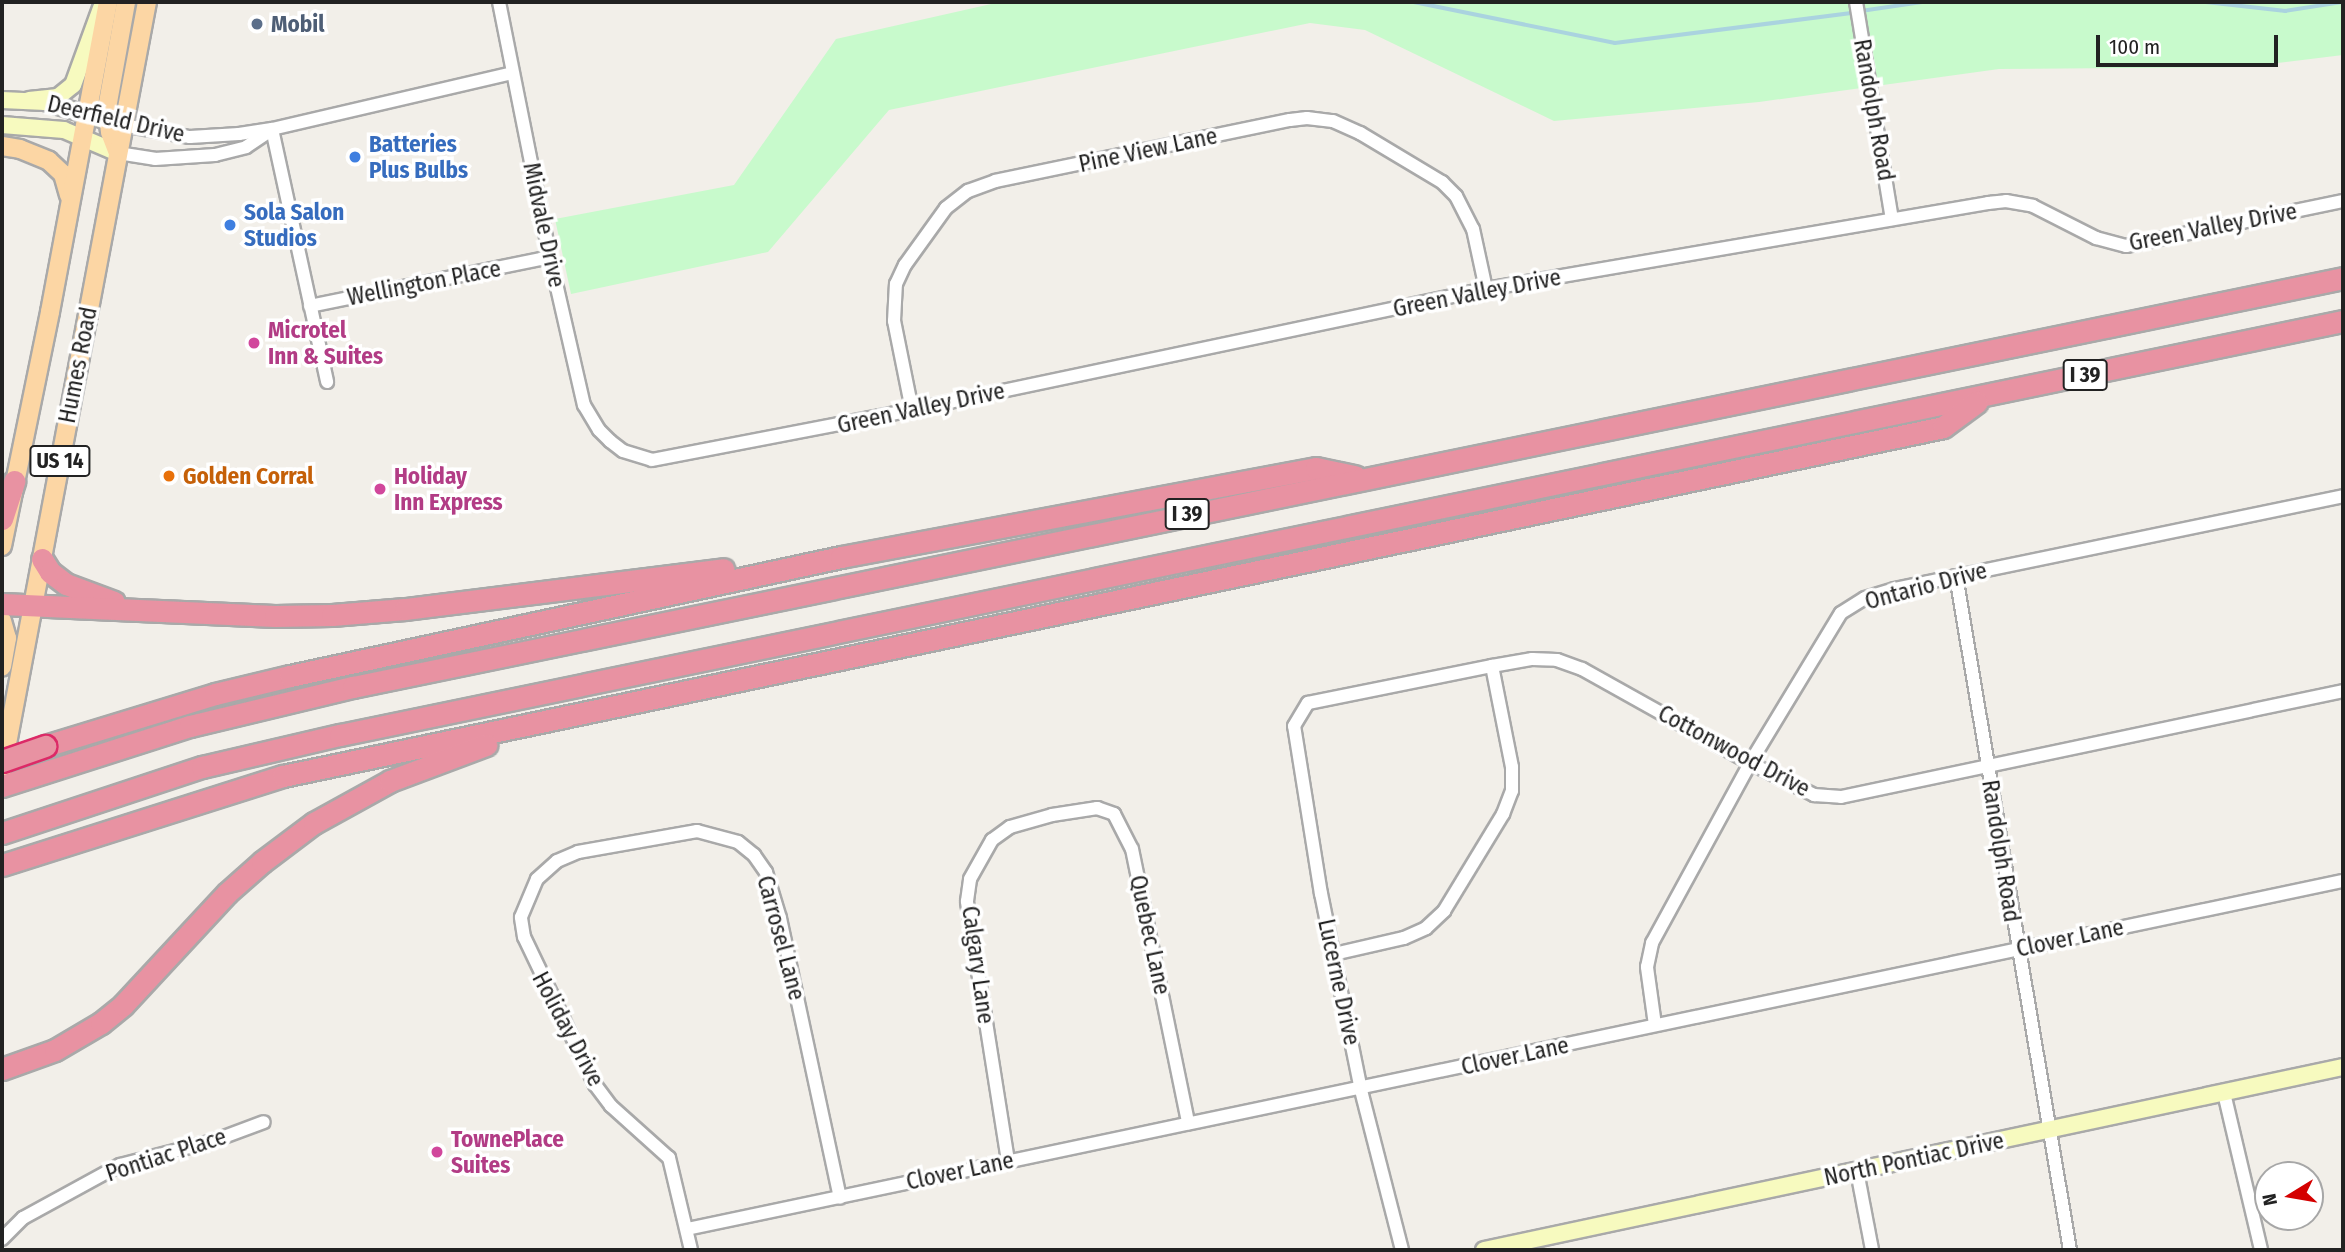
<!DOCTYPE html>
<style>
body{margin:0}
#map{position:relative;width:2345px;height:1252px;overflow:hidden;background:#f2efe9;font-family:"Fira Sans Condensed",sans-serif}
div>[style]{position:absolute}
.park>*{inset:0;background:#c8facc}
.stream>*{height:3.5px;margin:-1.75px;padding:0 1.75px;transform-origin:1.75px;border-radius:1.75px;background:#aad3df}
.roads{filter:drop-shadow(2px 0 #a9a9a9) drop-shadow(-2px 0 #a9a9a9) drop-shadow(0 2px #a9a9a9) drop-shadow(0 -2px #a9a9a9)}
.street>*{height:12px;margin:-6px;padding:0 6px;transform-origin:6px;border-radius:6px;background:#fff}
.secondary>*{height:16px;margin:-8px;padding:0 8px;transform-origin:8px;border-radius:8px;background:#f7fabf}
.primary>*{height:18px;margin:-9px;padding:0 9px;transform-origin:9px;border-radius:9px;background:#fcd6a4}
.highway>*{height:21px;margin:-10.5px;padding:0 10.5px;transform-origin:10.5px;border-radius:10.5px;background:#e892a2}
.bridges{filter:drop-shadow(2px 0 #dc2a67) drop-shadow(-2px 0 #dc2a67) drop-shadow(0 2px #dc2a67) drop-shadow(0 -2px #dc2a67)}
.highway-bridge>*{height:21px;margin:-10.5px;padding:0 10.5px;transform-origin:10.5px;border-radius:10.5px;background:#e892a2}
.dots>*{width:19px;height:19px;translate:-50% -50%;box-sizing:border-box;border:4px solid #fff;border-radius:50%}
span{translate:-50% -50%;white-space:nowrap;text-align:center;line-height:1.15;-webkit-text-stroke:7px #fff;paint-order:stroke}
.shield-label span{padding:2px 5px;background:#fff;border:2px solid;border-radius:5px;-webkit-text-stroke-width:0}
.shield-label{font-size:21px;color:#222;font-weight:700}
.service-label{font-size:23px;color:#4e5e75;font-weight:700}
.left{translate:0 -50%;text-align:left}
.street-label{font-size:23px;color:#222}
.shop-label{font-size:23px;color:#366cbe;font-weight:700}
.hotel-label{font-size:23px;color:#b23c85;font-weight:700}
.food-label{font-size:23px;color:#c56008;font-weight:700}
.frame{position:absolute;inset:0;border:4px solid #222;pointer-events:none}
.north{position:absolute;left:2254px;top:1161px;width:70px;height:70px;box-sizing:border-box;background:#fff;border:2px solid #a7a7a7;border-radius:50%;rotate:259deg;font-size:19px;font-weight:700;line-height:28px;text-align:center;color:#222}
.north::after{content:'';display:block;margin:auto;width:24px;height:32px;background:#d40000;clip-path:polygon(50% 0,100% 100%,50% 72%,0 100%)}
.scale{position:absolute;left:2096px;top:35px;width:182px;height:32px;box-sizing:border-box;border:4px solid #222;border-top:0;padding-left:9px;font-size:21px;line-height:24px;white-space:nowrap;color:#222;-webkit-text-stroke:5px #fff;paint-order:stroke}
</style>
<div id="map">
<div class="park">
<i style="clip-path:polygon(1000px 2px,2343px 2px,2343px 55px,2244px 67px,1999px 69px,1759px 102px,1554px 121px,1365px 30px,1310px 23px,889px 110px,768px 252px,571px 294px,555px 219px,734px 185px,836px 39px)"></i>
</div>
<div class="stream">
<i style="left:1414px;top:2px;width:205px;rotate:11.5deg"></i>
<i style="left:1615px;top:43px;width:240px;rotate:-7.2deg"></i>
<i style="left:2206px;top:2px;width:80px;rotate:6.5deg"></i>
<i style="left:2285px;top:11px;width:59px;rotate:-8.8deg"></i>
<i style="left:1861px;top:11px;width:63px;rotate:-8.3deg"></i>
</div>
<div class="roads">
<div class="street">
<i style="left:499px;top:2px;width:260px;rotate:78.7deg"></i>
<i style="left:550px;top:257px;width:152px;rotate:77.1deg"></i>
<i style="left:584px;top:405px;width:29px;rotate:59deg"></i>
<i style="left:599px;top:430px;width:16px;rotate:45deg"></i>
<i style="left:610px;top:441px;width:16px;rotate:38deg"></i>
<i style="left:623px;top:451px;width:30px;rotate:17deg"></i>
<i style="left:652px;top:460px;width:265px;rotate:-10.9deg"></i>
<i style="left:912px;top:410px;width:587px;rotate:-11.9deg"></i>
<i style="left:1486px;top:289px;width:509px;rotate:-9.72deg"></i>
<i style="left:1988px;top:203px;width:18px;rotate:-6deg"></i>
<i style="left:2006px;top:201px;width:27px;rotate:10deg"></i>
<i style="left:2033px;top:206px;width:71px;rotate:26.9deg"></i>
<i style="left:2096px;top:238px;width:31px;rotate:15deg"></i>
<i style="left:2126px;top:246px;width:222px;rotate:-11.7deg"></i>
<i style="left:1856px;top:2px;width:220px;rotate:80.6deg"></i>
<i style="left:123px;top:125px;width:68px;rotate:10.2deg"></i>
<i style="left:190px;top:137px;width:49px;rotate:-3.5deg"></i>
<i style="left:239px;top:134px;width:33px;rotate:-9deg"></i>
<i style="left:272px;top:129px;width:247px;rotate:-13.1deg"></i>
<i style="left:272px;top:129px;width:259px;rotate:77.7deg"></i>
<i style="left:118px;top:153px;width:37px;rotate:9deg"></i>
<i style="left:155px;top:159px;width:60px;rotate:-3.8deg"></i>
<i style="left:215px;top:155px;width:32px;rotate:-14deg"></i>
<i style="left:246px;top:147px;width:30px;rotate:-34deg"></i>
<i style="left:310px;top:306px;width:245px;rotate:-11.5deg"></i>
<i style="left:912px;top:410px;width:91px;rotate:-101.4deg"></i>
<i style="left:894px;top:321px;width:37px;rotate:-87deg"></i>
<i style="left:896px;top:284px;width:21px;rotate:-65deg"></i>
<i style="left:905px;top:265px;width:70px;rotate:-54.3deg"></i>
<i style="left:946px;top:208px;width:28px;rotate:-38deg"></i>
<i style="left:968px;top:191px;width:29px;rotate:-20deg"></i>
<i style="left:995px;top:181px;width:301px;rotate:-11.7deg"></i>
<i style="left:1290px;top:120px;width:17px;rotate:-7deg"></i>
<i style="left:1307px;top:118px;width:26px;rotate:7deg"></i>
<i style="left:1333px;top:121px;width:30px;rotate:24deg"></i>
<i style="left:1360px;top:133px;width:96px;rotate:30.9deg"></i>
<i style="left:1442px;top:182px;width:20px;rotate:45deg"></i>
<i style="left:1456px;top:196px;width:37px;rotate:63deg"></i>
<i style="left:1473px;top:229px;width:61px;rotate:77.8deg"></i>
<i style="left:1956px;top:576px;width:684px;rotate:80.4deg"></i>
<i style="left:1334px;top:954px;width:72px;rotate:-12.9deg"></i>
<i style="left:1404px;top:938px;width:24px;rotate:-24deg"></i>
<i style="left:1426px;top:928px;width:25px;rotate:-43deg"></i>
<i style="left:1444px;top:911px;width:114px;rotate:-58.7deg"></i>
<i style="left:1503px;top:814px;width:25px;rotate:-69deg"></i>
<i style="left:1512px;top:791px;width:24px;rotate:-90deg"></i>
<i style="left:1512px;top:767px;width:103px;rotate:-101.2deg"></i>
<i style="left:1655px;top:1025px;width:59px;rotate:-97.9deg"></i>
<i style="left:1647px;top:967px;width:25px;rotate:-78deg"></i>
<i style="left:1652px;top:943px;width:205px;rotate:-61.4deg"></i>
<i style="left:1750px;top:763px;width:175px;rotate:-58.8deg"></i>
<i style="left:1841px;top:613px;width:28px;rotate:-32deg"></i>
<i style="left:1865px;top:598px;width:31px;rotate:-17deg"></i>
<i style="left:1895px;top:589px;width:458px;rotate:-11.7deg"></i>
<i style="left:2224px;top:1093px;width:161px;rotate:76.7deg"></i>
<i style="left:1008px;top:1161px;width:263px;rotate:-99deg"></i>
<i style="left:967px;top:901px;width:22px;rotate:-82deg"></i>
<i style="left:970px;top:879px;width:45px;rotate:-60.6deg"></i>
<i style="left:992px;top:840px;width:22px;rotate:-36deg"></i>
<i style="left:1010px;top:827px;width:44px;rotate:-15.9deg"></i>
<i style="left:1052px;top:815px;width:46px;rotate:-8.8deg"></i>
<i style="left:1097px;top:808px;width:18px;rotate:19deg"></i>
<i style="left:1114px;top:814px;width:39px;rotate:63deg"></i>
<i style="left:1132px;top:849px;width:280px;rotate:78.4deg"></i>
<i style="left:1857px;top:1171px;width:80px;rotate:79.2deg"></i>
<i style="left:687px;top:1229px;width:1692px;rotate:-11.87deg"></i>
<i style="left:2px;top:1239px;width:30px;rotate:-45deg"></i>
<i style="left:23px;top:1218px;width:111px;rotate:-28.7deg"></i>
<i style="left:120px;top:1165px;width:96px;rotate:-14.5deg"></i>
<i style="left:213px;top:1141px;width:54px;rotate:-20.4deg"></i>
<i style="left:691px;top:1250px;width:95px;rotate:-103.4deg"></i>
<i style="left:669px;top:1158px;width:78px;rotate:-138.1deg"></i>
<i style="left:611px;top:1106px;width:26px;rotate:-127deg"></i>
<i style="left:595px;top:1085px;width:164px;rotate:-115.6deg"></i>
<i style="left:524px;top:937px;width:20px;rotate:-99deg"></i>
<i style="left:521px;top:917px;width:41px;rotate:-67.2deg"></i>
<i style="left:537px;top:879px;width:27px;rotate:-42deg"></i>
<i style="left:557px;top:861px;width:23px;rotate:-23deg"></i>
<i style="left:578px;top:852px;width:121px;rotate:-10deg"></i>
<i style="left:697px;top:831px;width:42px;rotate:15deg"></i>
<i style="left:738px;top:842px;width:21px;rotate:39deg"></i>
<i style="left:754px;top:855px;width:21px;rotate:55deg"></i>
<i style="left:766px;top:872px;width:48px;rotate:73.1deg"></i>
<i style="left:780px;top:918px;width:286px;rotate:77.9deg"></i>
<i style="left:1402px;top:1250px;width:165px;rotate:-104.4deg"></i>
<i style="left:1361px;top:1090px;width:200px;rotate:-101.5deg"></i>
<i style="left:1321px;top:894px;width:170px;rotate:-99.1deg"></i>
<i style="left:1294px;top:726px;width:27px;rotate:-59deg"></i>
<i style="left:1308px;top:703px;width:188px;rotate:-11.4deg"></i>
<i style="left:1492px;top:666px;width:41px;rotate:-9.9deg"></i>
<i style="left:1532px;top:659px;width:25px;rotate:2deg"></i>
<i style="left:1557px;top:660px;width:27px;rotate:20deg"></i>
<i style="left:1582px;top:669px;width:193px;rotate:29.2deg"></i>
<i style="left:1750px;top:763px;width:72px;rotate:26.6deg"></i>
<i style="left:1814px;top:795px;width:27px;rotate:4deg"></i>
<i style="left:1841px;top:797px;width:513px;rotate:-11.92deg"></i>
</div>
<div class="secondary">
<i style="left:2px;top:100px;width:43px;rotate:2.7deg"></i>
<i style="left:45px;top:102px;width:79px;rotate:16.8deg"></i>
<i style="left:29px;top:100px;width:29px;rotate:-6deg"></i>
<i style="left:58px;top:97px;width:19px;rotate:-39deg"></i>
<i style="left:73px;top:85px;width:82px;rotate:-70deg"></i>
<i style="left:2px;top:125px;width:62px;rotate:4.6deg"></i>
<i style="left:64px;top:130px;width:59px;rotate:23.1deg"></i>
<i style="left:1484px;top:1250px;width:878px;rotate:-12.03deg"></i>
</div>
<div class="primary">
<i style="left:2px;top:146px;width:18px;rotate:9deg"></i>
<i style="left:20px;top:149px;width:31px;rotate:22deg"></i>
<i style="left:49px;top:161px;width:19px;rotate:43deg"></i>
<i style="left:63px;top:174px;width:22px;rotate:74deg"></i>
<i style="left:118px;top:153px;width:22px;rotate:-111deg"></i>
<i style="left:110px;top:132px;width:24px;rotate:-97deg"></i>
<i style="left:107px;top:108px;width:108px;rotate:-79.8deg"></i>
<i style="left:2px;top:546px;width:239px;rotate:-78.4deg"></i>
<i style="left:50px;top:312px;width:315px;rotate:-79.4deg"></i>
<i style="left:2px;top:621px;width:18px;rotate:74deg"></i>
<i style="left:7px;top:638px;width:29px;rotate:100deg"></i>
<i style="left:2px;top:770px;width:782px;rotate:-79.31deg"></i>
</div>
<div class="highway">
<i style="left:2px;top:519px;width:40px;rotate:-72deg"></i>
<i style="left:42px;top:559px;width:15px;rotate:58deg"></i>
<i style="left:50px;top:572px;width:20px;rotate:37deg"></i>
<i style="left:66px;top:584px;width:51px;rotate:20.6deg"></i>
<i style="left:2px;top:604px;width:273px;rotate:2.5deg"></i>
<i style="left:275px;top:616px;width:57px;rotate:-1deg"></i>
<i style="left:332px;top:615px;width:73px;rotate:-4.7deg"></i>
<i style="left:405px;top:609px;width:321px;rotate:-7.1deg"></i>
<i style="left:45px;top:746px;width:178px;rotate:-17deg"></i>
<i style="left:215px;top:694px;width:77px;rotate:-13.5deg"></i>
<i style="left:290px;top:676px;width:564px;rotate:-12.19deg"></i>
<i style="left:841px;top:557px;width:483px;rotate:-10.6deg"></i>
<i style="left:1316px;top:468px;width:40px;rotate:12deg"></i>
<i style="left:2px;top:786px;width:197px;rotate:-17.7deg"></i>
<i style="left:190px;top:726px;width:168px;rotate:-13.5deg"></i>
<i style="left:353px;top:687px;width:2032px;rotate:-11.61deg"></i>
<i style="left:2px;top:833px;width:211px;rotate:-18.3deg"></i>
<i style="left:202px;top:767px;width:142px;rotate:-13.1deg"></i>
<i style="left:340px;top:735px;width:2045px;rotate:-11.68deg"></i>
<i style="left:2px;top:865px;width:295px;rotate:-17.6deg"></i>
<i style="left:283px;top:776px;width:1696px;rotate:-11.87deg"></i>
<i style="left:1943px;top:427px;width:42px;rotate:-36.3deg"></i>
<i style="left:2px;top:1069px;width:56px;rotate:-19.7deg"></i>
<i style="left:55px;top:1050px;width:53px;rotate:-30.4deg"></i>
<i style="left:101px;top:1023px;width:28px;rotate:-39deg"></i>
<i style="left:123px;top:1005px;width:153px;rotate:-47.1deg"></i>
<i style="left:227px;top:893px;width:47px;rotate:-41.5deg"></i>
<i style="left:262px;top:862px;width:65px;rotate:-36.9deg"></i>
<i style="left:314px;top:823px;width:87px;rotate:-28.9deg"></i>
<i style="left:390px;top:781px;width:103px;rotate:-20.6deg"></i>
</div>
</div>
<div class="bridges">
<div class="highway-bridge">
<i style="left:2px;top:761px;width:46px;rotate:-19.2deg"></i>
</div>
</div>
<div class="dots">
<i style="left:257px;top:24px;background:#5c6f8a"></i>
<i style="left:355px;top:157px;background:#3f7fe0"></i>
<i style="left:230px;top:225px;background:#3f7fe0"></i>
<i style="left:254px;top:343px;background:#d1479c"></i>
<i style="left:169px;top:476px;background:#e8710a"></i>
<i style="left:380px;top:489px;background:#d1479c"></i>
<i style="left:437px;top:1152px;background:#d1479c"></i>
</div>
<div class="shield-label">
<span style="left:2085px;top:375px">I 39</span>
<span style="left:60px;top:461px">US 14</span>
<span style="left:1187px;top:514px">I 39</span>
</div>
<div class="service-label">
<span class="left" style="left:271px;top:24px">Mobil</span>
</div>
<div class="street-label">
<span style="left:1874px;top:110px;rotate:80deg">Randolph Road</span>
<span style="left:116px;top:119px;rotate:13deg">Deerfield Drive</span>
<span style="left:1148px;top:150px;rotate:-12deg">Pine View Lane</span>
<span style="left:544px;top:225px;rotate:78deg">Midvale Drive</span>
<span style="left:2213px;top:227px;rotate:-11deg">Green Valley Drive</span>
<span style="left:424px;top:283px;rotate:-11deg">Wellington Place</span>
<span style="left:1477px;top:293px;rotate:-11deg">Green Valley Drive</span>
<span style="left:78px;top:365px;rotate:-79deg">Humes Road</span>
<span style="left:921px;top:408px;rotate:-12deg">Green Valley Drive</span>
<span style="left:1926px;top:586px;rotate:-15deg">Ontario Drive</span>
<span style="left:1734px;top:751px;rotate:28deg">Cottonwood Drive</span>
<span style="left:2001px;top:851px;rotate:81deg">Randolph Road</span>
<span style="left:1150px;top:935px;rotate:78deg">Quebec Lane</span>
<span style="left:781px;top:938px;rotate:75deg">Carrosel Lane</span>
<span style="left:2070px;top:938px;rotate:-12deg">Clover Lane</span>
<span style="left:978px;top:965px;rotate:82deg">Calgary Lane</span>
<span style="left:1339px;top:982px;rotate:78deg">Lucerne Drive</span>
<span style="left:568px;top:1029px;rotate:62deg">Holiday Drive</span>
<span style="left:1515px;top:1056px;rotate:-12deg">Clover Lane</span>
<span style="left:166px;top:1155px;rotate:-18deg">Pontiac Place</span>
<span style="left:1914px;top:1159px;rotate:-12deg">North Pontiac Drive</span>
<span style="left:960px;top:1171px;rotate:-12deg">Clover Lane</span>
</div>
<div class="shop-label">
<span class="left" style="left:369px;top:157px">Batteries<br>Plus Bulbs</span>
<span class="left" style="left:244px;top:225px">Sola Salon<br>Studios</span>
</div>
<div class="hotel-label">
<span class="left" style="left:268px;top:343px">Microtel<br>Inn &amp; Suites</span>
<span class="left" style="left:394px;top:489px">Holiday<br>Inn Express</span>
<span class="left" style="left:451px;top:1152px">TownePlace<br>Suites</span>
</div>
<div class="food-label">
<span class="left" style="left:183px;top:476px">Golden Corral</span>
</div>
<div class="frame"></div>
<div class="north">N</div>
<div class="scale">100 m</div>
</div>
